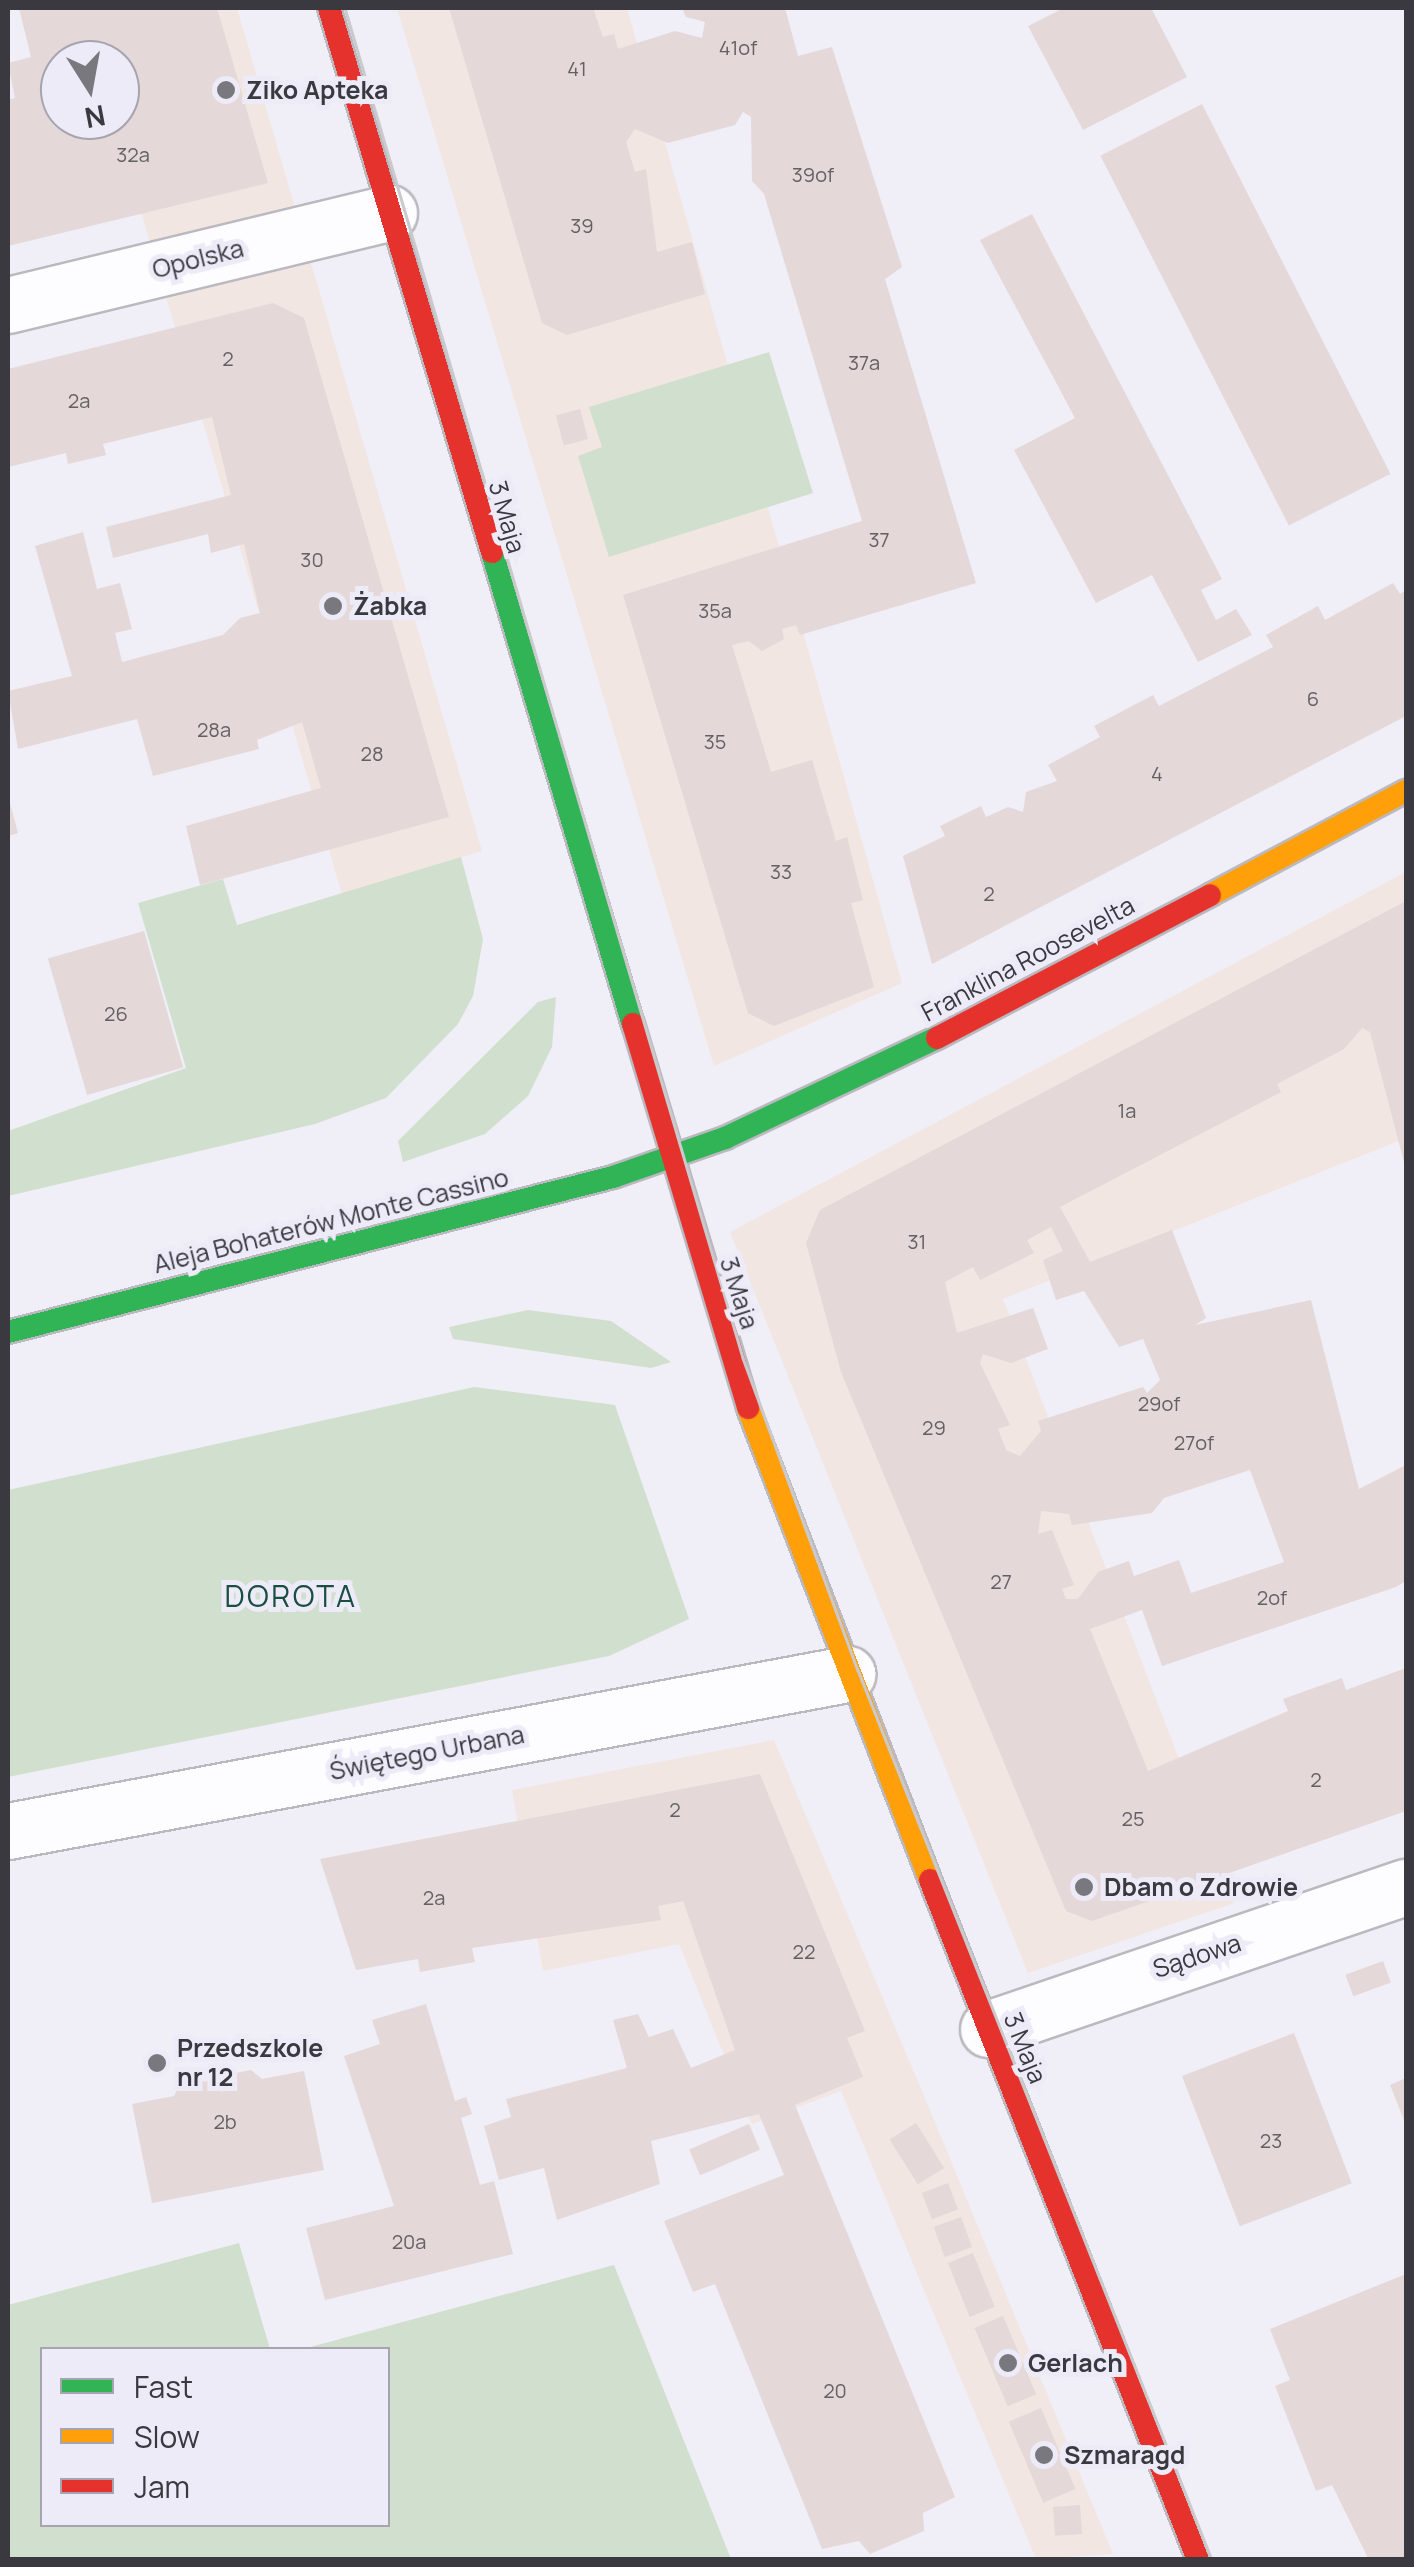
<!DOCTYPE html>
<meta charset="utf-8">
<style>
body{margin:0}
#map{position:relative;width:1414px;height:2567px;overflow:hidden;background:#f0eef6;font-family:Manrope,sans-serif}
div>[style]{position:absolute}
.commercial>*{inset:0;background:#f1e6e1}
.green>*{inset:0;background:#d1e0ce}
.building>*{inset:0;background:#e4d8d8;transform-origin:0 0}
.roads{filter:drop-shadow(2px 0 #bbb9c0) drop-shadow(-2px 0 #bbb9c0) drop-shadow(0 2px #bbb9c0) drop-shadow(0 -2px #bbb9c0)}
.street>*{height:55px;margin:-27.5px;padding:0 27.5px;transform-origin:27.5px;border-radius:27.5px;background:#fdfcfe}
.fast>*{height:22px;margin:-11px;padding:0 11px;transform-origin:11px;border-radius:11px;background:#30b455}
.slow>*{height:22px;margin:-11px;padding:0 11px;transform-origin:11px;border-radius:11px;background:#ff9f0a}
.jam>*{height:22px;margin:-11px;padding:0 11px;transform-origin:11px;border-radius:11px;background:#e5322d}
.tram>*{height:2.5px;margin:-1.25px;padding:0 1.25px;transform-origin:1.25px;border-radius:1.25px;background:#cac9cc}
.dots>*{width:28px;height:28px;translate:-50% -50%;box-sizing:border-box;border:5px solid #eeebf9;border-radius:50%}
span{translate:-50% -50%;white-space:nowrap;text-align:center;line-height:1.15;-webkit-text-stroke:10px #eeebf9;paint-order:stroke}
.number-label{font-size:20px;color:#646165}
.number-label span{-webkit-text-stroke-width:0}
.poi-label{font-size:25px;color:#3a393f;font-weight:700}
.left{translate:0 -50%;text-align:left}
.street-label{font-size:25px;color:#3a393f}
.quarter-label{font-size:30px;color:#194e40;letter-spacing:2.5px}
.frame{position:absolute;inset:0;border:10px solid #3a393f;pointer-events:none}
.legend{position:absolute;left:40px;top:2347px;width:350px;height:180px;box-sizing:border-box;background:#eeebf9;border:2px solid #a6a4af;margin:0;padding:12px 18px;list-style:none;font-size:30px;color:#3a393f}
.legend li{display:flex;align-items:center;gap:20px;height:50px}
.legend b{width:50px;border:2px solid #a6a4af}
.north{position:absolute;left:40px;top:40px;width:100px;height:100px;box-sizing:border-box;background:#eeebf9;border:2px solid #a6a4af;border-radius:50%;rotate:169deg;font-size:28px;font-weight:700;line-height:40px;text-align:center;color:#3a393f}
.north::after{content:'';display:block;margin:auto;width:35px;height:45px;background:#7a787f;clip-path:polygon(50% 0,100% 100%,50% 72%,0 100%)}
</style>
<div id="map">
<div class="commercial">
<i style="clip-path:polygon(81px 8px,237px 8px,482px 851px,342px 894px,114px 120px,120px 60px,97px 60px)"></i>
<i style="clip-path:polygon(397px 8px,627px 8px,902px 983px,714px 1066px)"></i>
<i style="clip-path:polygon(1406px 872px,1406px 1138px,1003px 1299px,1234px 1903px,1028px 1973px,730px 1232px)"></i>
<i style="clip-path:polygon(774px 1740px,927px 2103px,1113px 2554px,1036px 2559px,841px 2091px,752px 2124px,679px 1944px,543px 1971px,512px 1790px)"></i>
</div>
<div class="green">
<i style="clip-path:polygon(769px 352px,813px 493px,609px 557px,578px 456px,602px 447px,589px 407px)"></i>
<i style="clip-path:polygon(461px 857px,483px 939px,473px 996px,458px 1024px,386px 1098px,315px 1124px,8px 1196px,8px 1131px,186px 1068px,138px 903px,223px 879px,237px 925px)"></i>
<i style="clip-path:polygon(556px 997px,552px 1047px,528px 1096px,485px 1134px,403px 1162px,398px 1141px,538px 1002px)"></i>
<i style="clip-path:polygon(528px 1310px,611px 1321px,671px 1362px,651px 1368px,453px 1339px,449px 1327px)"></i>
<i style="clip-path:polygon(474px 1387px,615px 1405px,689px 1619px,609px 1656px,8px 1777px,8px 1490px)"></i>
<i style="clip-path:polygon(239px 2243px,270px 2349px,42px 2350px,42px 2524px,388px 2524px,388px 2350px,303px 2349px,614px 2265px,731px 2559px,8px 2559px,8px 2305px)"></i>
</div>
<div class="building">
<i style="clip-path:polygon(evenodd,19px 8px,217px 8px,268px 183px,8px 246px,8px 100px,15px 98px,8px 63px,31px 57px,19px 8px,60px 60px,120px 60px,120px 120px,60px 120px,60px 60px)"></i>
<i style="clip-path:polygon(449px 8px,593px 8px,603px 37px,614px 34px,618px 49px,675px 31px,702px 38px,705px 22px,686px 17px,682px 8px,785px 8px,798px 56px,832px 47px,902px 267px,885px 279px,976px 583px,800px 635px,796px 625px,782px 629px,784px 639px,762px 651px,749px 641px,732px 645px,771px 772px,812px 760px,836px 841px,847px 837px,863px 900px,851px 903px,874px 987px,774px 1026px,748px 1013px,623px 595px,862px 521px,764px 194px,752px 181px,751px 117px,743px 112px,735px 125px,668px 143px,635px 129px,626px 142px,635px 172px,646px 169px,657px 252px,692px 242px,705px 294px,567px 335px,542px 323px)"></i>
<i style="clip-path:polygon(1064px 8px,1151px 8px,1187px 77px,1083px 130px,1028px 26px)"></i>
<i style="left:1202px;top:104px;width:415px;height:114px;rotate:63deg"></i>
<i style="clip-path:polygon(1032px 214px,1222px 579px,1201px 590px,1216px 620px,1236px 609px,1252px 635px,1198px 662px,1152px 575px,1096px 603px,1014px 450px,1075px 418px,980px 240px)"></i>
<i style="clip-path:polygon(273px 303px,304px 318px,449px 817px,200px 885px,186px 826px,321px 788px,302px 722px,257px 740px,259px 749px,153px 776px,137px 719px,18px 749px,8px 691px,72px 676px,35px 546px,83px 532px,97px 589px,120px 583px,132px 629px,115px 633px,122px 662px,223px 635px,240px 618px,260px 613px,244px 544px,211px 553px,208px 534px,113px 558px,106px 527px,231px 495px,212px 417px,103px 444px,106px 455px,68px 464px,66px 453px,8px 467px,8px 369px)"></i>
<i style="left:580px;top:409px;width:31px;height:25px;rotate:75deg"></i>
<i style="clip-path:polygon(1393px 583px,1400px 594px,1406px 590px,1406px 716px,932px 964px,903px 856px,945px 836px,940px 826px,981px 806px,986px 817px,1008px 807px,1023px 812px,1026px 792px,1057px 781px,1048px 765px,1100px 737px,1094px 726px,1153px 695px,1159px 706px,1273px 647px,1266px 635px,1318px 606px,1325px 620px)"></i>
<i style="clip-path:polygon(8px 796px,18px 833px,8px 836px)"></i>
<i style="clip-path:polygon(evenodd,1406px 901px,1406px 1170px,1370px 1032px,1362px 1028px,1344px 1049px,1277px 1084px,1281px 1092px,1060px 1207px,1090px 1262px,1172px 1230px,1206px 1318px,1195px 1325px,1311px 1300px,1359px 1489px,1406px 1465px,1406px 1581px,1396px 1587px,1162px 1666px,1142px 1610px,1090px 1629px,1148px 1771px,1288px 1711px,1283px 1699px,1342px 1678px,1346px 1690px,1406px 1668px,1406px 1811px,1092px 1921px,1066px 1911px,841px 1372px,806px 1243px,820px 1210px,1406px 901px,1051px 1227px,1063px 1251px,1043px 1260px,1056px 1300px,1084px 1291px,1119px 1347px,1143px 1339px,1160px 1380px,1147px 1393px,1143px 1387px,1038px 1421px,1041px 1431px,1020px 1456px,1006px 1450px,998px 1429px,1010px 1425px,980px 1363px,983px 1354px,1011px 1363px,1048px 1349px,1033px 1308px,957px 1333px,945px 1282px,973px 1267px,980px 1280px,1034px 1253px,1027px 1240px,1051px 1227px,1406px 901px,1250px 1470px,1284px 1562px,1191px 1593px,1179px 1560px,1134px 1576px,1129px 1561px,1098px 1572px,1078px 1599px,1066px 1599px,1062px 1589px,1074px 1585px,1052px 1530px,1038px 1534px,1041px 1511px,1069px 1514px,1072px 1525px,1152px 1513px,1164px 1498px,1250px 1470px)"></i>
<i style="left:144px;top:931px;width:142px;height:100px;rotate:74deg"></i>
<i style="clip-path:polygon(760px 1774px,865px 2031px,847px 2038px,863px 2077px,795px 2105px,955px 2497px,923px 2513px,924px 2531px,870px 2554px,859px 2541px,822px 2549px,715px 2284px,693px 2292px,664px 2221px,784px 2175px,759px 2114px,651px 2141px,660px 2184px,557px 2220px,544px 2168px,499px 2180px,484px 2126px,511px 2117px,506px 2099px,627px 2068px,613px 2020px,638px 2014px,649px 2037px,673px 2029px,691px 2068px,735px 2050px,683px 1901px,658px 1906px,661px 1920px,472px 1948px,475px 1962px,420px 1972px,418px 1959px,356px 1970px,320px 1859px)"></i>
<i style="left:1383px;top:1961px;width:23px;height:40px;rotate:70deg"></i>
<i style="clip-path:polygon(426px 2004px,455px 2101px,466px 2097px,472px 2114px,461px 2118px,480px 2185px,494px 2181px,513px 2254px,325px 2300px,306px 2228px,394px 2206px,344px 2056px,380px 2044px,372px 2020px)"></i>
<i style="left:1294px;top:2033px;width:161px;height:120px;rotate:69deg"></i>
<i style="clip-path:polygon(251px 2070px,262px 2079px,304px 2071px,324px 2170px,152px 2203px,132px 2104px,174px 2096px,180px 2084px)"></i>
<i style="clip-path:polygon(1406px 2078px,1406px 2125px,1390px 2085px)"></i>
<i style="left:916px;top:2123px;width:53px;height:31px;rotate:58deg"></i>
<i style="left:749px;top:2124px;width:28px;height:65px;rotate:67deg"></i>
<i style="left:948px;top:2183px;width:28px;height:28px;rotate:69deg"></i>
<i style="left:961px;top:2217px;width:32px;height:29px;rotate:70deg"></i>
<i style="left:973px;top:2253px;width:58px;height:27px;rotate:68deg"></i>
<i style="clip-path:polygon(1406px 2274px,1406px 2560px,1369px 2560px,1332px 2485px,1316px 2491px,1275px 2386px,1290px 2380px,1270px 2329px)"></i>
<i style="left:1003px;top:2316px;width:85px;height:31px;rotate:67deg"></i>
<i style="left:1041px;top:2408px;width:88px;height:35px;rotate:67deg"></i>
<i style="left:1080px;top:2505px;width:29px;height:27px;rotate:86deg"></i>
</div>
<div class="roads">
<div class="street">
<i style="left:8px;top:305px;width:392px;rotate:-13.6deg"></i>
<i style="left:8px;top:1831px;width:854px;rotate:-10.6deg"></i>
<i style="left:988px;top:2029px;width:441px;rotate:-18.8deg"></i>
</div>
<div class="fast">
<i style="left:492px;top:552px;width:493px;rotate:73.4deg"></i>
<i style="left:8px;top:1332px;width:625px;rotate:-14.37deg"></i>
<i style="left:613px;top:1177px;width:119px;rotate:-19.2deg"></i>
<i style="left:725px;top:1138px;width:234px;rotate:-25.3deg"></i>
</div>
<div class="slow">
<i style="left:1210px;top:895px;width:222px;rotate:-28deg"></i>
<i style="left:748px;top:1408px;width:506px;rotate:68.91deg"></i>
</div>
<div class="jam">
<i style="left:329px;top:8px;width:568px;rotate:73.32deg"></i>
<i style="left:633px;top:1024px;width:401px;rotate:73.3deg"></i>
<i style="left:937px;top:1038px;width:308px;rotate:-27.6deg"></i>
<i style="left:930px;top:1880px;width:731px;rotate:68.49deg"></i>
</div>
</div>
<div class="tram">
<i style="left:345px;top:8px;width:1407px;rotate:73.57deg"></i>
<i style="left:743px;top:1358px;width:333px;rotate:69.8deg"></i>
<i style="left:858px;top:1670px;width:958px;rotate:68.31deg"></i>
</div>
<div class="dots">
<i style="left:226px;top:90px;background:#7a787f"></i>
<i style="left:333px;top:606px;background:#7a787f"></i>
<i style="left:1084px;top:1887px;background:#7a787f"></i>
<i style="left:157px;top:2063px;background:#7a787f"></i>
<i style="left:1008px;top:2363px;background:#7a787f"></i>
<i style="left:1044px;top:2455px;background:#7a787f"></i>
</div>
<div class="number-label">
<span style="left:738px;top:47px">41of</span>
<span style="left:577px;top:68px">41</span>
<span style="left:133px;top:154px">32a</span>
<span style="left:813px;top:174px">39of</span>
<span style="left:582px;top:225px">39</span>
<span style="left:228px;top:358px">2</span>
<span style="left:864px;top:362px">37a</span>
<span style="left:79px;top:400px">2a</span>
<span style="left:879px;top:539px">37</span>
<span style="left:312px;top:559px">30</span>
<span style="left:715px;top:610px">35a</span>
<span style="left:1313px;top:698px">6</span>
<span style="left:214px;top:729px">28a</span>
<span style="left:715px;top:741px">35</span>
<span style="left:372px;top:753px">28</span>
<span style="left:1157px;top:773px">4</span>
<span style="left:781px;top:871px">33</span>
<span style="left:989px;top:893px">2</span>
<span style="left:116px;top:1013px">26</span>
<span style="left:1127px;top:1110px">1a</span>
<span style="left:917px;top:1241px">31</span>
<span style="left:1159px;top:1403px">29of</span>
<span style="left:934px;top:1427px">29</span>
<span style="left:1194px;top:1442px">27of</span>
<span style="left:1001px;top:1581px">27</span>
<span style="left:1272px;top:1597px">2of</span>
<span style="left:1316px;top:1779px">2</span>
<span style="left:675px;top:1809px">2</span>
<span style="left:1133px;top:1818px">25</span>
<span style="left:434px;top:1897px">2a</span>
<span style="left:804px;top:1951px">22</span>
<span style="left:225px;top:2121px">2b</span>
<span style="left:1271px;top:2140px">23</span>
<span style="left:409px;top:2241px">20a</span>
<span style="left:835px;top:2390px">20</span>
</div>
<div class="poi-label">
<span class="left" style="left:246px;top:90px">Ziko Apteka</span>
<span class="left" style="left:353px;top:606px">Żabka</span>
<span class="left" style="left:1104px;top:1887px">Dbam o Zdrowie</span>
<span class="left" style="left:177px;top:2063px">Przedszkole<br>nr 12</span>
<span class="left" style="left:1028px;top:2363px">Gerlach</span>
<span class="left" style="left:1064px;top:2455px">Szmaragd</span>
</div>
<div class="street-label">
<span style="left:198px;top:259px;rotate:-14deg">Opolska</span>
<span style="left:507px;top:517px;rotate:74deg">3 Maja</span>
<span style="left:1028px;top:959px;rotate:-28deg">Franklina Roosevelta</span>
<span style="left:331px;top:1221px;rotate:-14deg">Aleja Bohaterów Monte Cassino</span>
<span style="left:739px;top:1293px;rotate:72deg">3 Maja</span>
<span style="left:427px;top:1753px;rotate:-11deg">Świętego Urbana</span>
<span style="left:1197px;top:1956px;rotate:-18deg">Sądowa</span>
<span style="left:1025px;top:2048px;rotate:68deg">3 Maja</span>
</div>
<div class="quarter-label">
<span style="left:291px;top:1596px">DOROTA</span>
</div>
<div class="frame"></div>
<ul class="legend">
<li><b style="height:12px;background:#30b455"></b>Fast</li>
<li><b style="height:12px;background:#ff9f0a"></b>Slow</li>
<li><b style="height:12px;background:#e5322d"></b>Jam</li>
</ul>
<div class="north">N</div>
</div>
